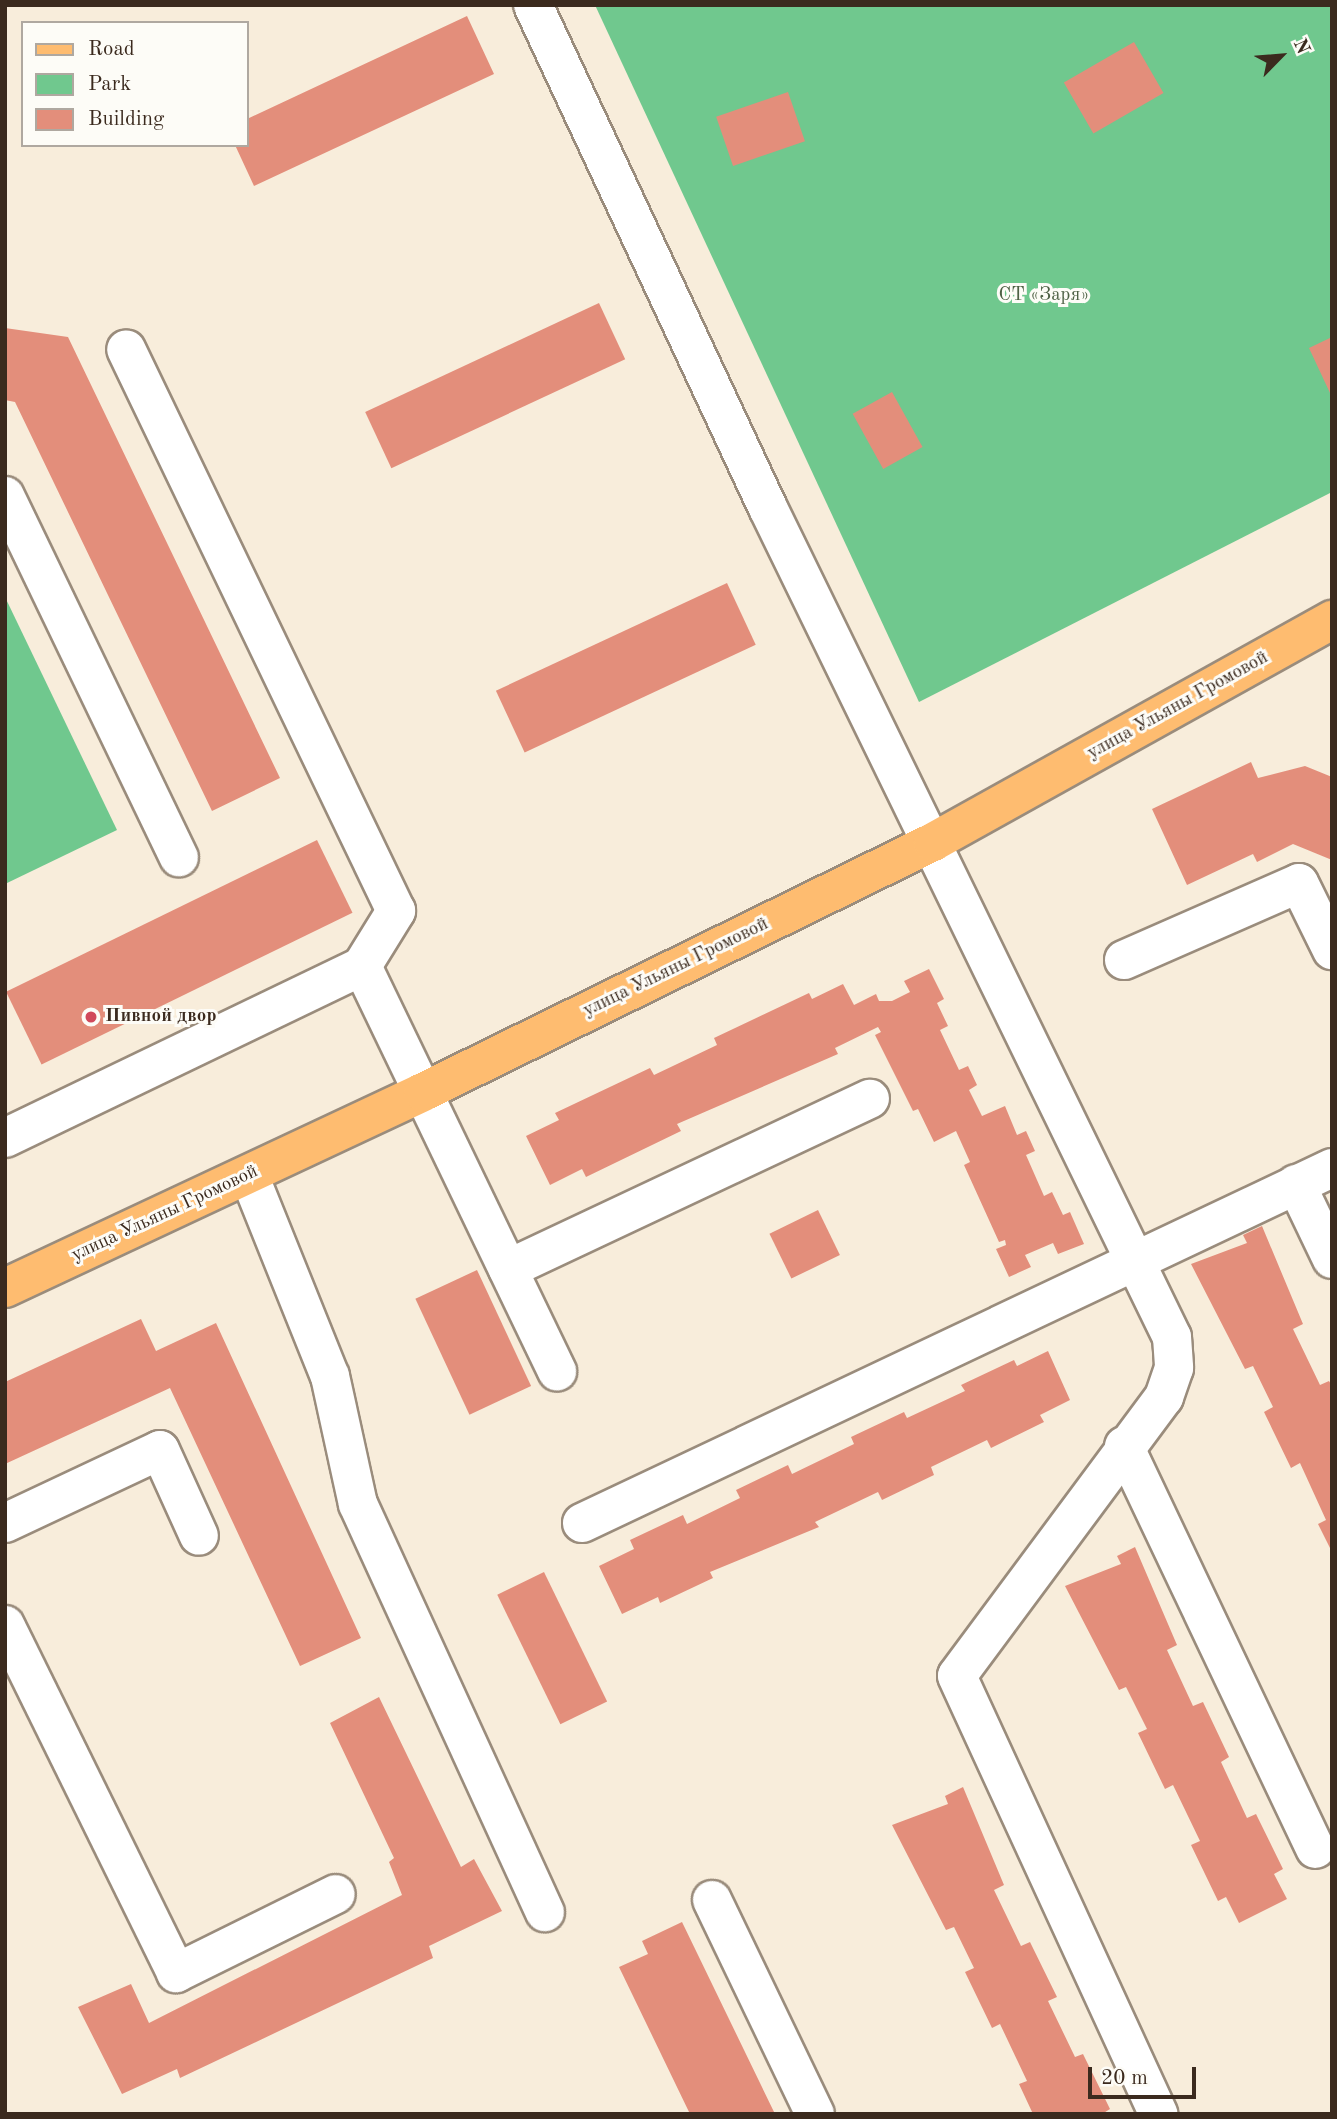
<!DOCTYPE html>
<meta charset="utf-8">
<style>
body{margin:0}
#map{position:relative;width:1337px;height:2119px;overflow:hidden;background:#f8eddb;font-family:"Old Standard TT",serif}
div>[style]{position:absolute}
.green>*{inset:0;background:#70c88e}
.building>*{inset:0;background:#e38e7b;transform-origin:0 0}
.roads{filter:drop-shadow(2px 0 #9a8c7c) drop-shadow(-2px 0 #9a8c7c) drop-shadow(0 2px #9a8c7c) drop-shadow(0 -2px #9a8c7c)}
.minor>*{height:38px;margin:-19px;padding:0 19px;transform-origin:19px;border-radius:19px;background:#fff}
.major>*{height:38px;margin:-19px;padding:0 19px;transform-origin:19px;border-radius:19px;background:#febc70}
.dots>*{width:19px;height:19px;translate:-50% -50%;box-sizing:border-box;border:4px solid #fdfcf7;border-radius:50%}
span{translate:-50% -50%;white-space:nowrap;text-align:center;line-height:1.15;-webkit-text-stroke:6px #fdfcf7;paint-order:stroke}
.park-label{font-size:19px;color:#4e6145}
.street-label{font-size:19px;color:#3b2a1e}
.poi-label{font-size:19px;color:#3b2a1e;font-weight:700}
.left{translate:0 -50%;text-align:left}
.frame{position:absolute;inset:0;border:7px solid #3b2a1e;pointer-events:none}
.legend{position:absolute;left:21px;top:21px;width:228px;height:126px;box-sizing:border-box;background:#fdfcf7;border:2px solid #afa8a0;margin:0;padding:9px 12px;list-style:none;font-size:21px;color:#3b2a1e}
.legend li{display:flex;align-items:center;gap:14px;height:35px}
.legend b{width:35px;border:2px solid #afa8a0}
.north{position:absolute;left:1246px;top:21px;width:70px;height:70px;-webkit-text-stroke:5px #fdfcf7;paint-order:stroke;rotate:65deg;font-size:19px;font-weight:700;line-height:28px;text-align:center;color:#3b2a1e}
.north::after{content:'';display:block;margin:auto;width:24px;height:32px;background:#3b2a1e;clip-path:polygon(50% 0,100% 100%,50% 72%,0 100%)}
.scale{position:absolute;left:1088px;top:2067px;width:108px;height:32px;box-sizing:border-box;border:4px solid #3b2a1e;border-top:0;padding-left:9px;font-size:21px;line-height:24px;white-space:nowrap;color:#3b2a1e;-webkit-text-stroke:5px #fdfcf7;paint-order:stroke}
</style>
<div id="map">
<div class="green">
<i style="clip-path:polygon(595px 5px,1332px 5px,1332px 492px,919px 702px)"></i>
<i style="clip-path:polygon(5px 597px,117px 830px,5px 884px)"></i>
</div>
<div class="building">
<i style="clip-path:polygon(467px 16px,494px 74px,254px 186px,235px 145px,247px 145px,247px 119px)"></i>
<i style="left:1134px;top:42px;width:59px;height:81px;rotate:60deg"></i>
<i style="left:788px;top:92px;width:52px;height:76px;rotate:71deg"></i>
<i style="left:599px;top:303px;width:62px;height:258px;rotate:65deg"></i>
<i style="clip-path:polygon(5px 328px,68px 337px,280px 778px,212px 811px,15px 402px,5px 400px)"></i>
<i style="clip-path:polygon(1332px 337px,1332px 392px,1330px 393px,1309px 348px)"></i>
<i style="left:892px;top:392px;width:63px;height:45px;rotate:61deg"></i>
<i style="left:727px;top:583px;width:68px;height:255px;rotate:65deg"></i>
<i style="clip-path:polygon(1251px 762px,1258px 778px,1305px 766px,1332px 777px,1332px 860px,1293px 844px,1257px 862px,1253px 854px,1187px 885px,1152px 809px)"></i>
<i style="left:317px;top:840px;width:81px;height:346px;rotate:64deg"></i>
<i style="clip-path:polygon(929px 969px,944px 999px,937px 1003px,948px 1026px,940px 1030px,959px 1070px,968px 1066px,977px 1085px,969px 1090px,982px 1116px,1005px 1106px,1017px 1135px,1026px 1131px,1035px 1151px,1026px 1155px,1044px 1196px,1052px 1192px,1063px 1215px,1070px 1212px,1084px 1244px,1058px 1254px,1053px 1243px,1025px 1255px,1031px 1267px,1009px 1277px,996px 1249px,1006px 1245px,1005px 1240px,999px 1242px,964px 1165px,970px 1162px,956px 1131px,934px 1142px,918px 1109px,913px 1111px,875px 1035px,881px 1032px,878px 1027px,835px 1048px,838px 1054px,677px 1124px,681px 1131px,586px 1177px,582px 1169px,550px 1185px,526px 1136px,559px 1120px,555px 1113px,650px 1068px,654px 1075px,717px 1045px,714px 1038px,809px 993px,812px 999px,843px 984px,854px 1005px,876px 994px,879px 1001px,892px 1001px,910px 992px,904px 981px)"></i>
<i style="left:818px;top:1210px;width:50px;height:54px;rotate:64deg"></i>
<i style="clip-path:polygon(1262px 1226px,1303px 1324px,1293px 1329px,1320px 1385px,1329px 1381px,1332px 1386px,1332px 1552px,1318px 1524px,1326px 1520px,1300px 1463px,1291px 1468px,1264px 1412px,1273px 1407px,1253px 1366px,1245px 1369px,1191px 1264px,1247px 1243px,1243px 1235px)"></i>
<i style="left:477px;top:1270px;width:128px;height:68px;rotate:65deg"></i>
<i style="clip-path:polygon(141px 1319px,156px 1351px,216px 1323px,361px 1638px,300px 1666px,170px 1388px,5px 1464px,5px 1382px)"></i>
<i style="clip-path:polygon(1048px 1351px,1070px 1400px,1040px 1415px,1044px 1422px,991px 1448px,987px 1440px,931px 1467px,934px 1475px,882px 1500px,878px 1492px,815px 1522px,819px 1527px,710px 1572px,713px 1578px,660px 1603px,658px 1597px,622px 1614px,599px 1566px,634px 1549px,630px 1540px,683px 1515px,687px 1524px,740px 1498px,736px 1490px,788px 1465px,792px 1474px,854px 1444px,851px 1437px,904px 1412px,907px 1418px,965px 1391px,961px 1385px,1014px 1360px,1017px 1366px)"></i>
<i style="clip-path:polygon(1135px 1547px,1177px 1645px,1167px 1650px,1193px 1706px,1203px 1702px,1229px 1757px,1221px 1762px,1247px 1818px,1256px 1814px,1283px 1869px,1274px 1874px,1287px 1899px,1239px 1923px,1226px 1897px,1218px 1901px,1191px 1845px,1200px 1841px,1173px 1785px,1165px 1789px,1138px 1733px,1147px 1729px,1126px 1687px,1119px 1690px,1065px 1586px,1121px 1564px,1117px 1556px)"></i>
<i style="left:544px;top:1572px;width:144px;height:52px;rotate:64deg"></i>
<i style="clip-path:polygon(379px 1697px,461px 1867px,474px 1859px,502px 1911px,429px 1946px,433px 1958px,180px 2078px,177px 2069px,122px 2094px,78px 2007px,131px 1984px,149px 2023px,402px 1895px,389px 1862px,394px 1858px,330px 1723px)"></i>
<i style="clip-path:polygon(963px 1787px,1004px 1885px,994px 1890px,1021px 1946px,1030px 1942px,1057px 1997px,1048px 2001px,1075px 2057px,1083px 2054px,1110px 2109px,1102px 2114px,1033px 2114px,1019px 2084px,1027px 2081px,1000px 2024px,992px 2028px,965px 1972px,974px 1968px,954px 1927px,946px 1930px,892px 1825px,948px 1804px,945px 1796px)"></i>
<i style="clip-path:polygon(682px 1922px,775px 2114px,690px 2114px,619px 1967px,648px 1954px,642px 1941px)"></i>
</div>
<div class="roads">
<div class="minor">
<i style="left:533px;top:5px;width:555px;rotate:64.96deg"></i>
<i style="left:768px;top:508px;width:922px;rotate:64.02deg"></i>
<i style="left:1172px;top:1337px;width:31px;rotate:86deg"></i>
<i style="left:1174px;top:1368px;width:31px;rotate:109deg"></i>
<i style="left:1164px;top:1397px;width:347px;rotate:126.6deg"></i>
<i style="left:957px;top:1676px;width:482px;rotate:65.3deg"></i>
<i style="left:5px;top:496px;width:401px;rotate:64.3deg"></i>
<i style="left:1124px;top:960px;width:191px;rotate:-23.7deg"></i>
<i style="left:1299px;top:883px;width:75px;rotate:63.8deg"></i>
<i style="left:362px;top:966px;width:450px;rotate:64.3deg"></i>
<i style="left:5px;top:1138px;width:396px;rotate:-25.7deg"></i>
<i style="left:362px;top:966px;width:65px;rotate:-58.3deg"></i>
<i style="left:396px;top:911px;width:623px;rotate:-115.66deg"></i>
<i style="left:249px;top:1175px;width:217px;rotate:68.1deg"></i>
<i style="left:330px;top:1376px;width:131px;rotate:77.7deg"></i>
<i style="left:358px;top:1504px;width:449px;rotate:65.4deg"></i>
<i style="left:1296px;top:1184px;width:83px;rotate:64.4deg"></i>
<i style="left:508px;top:1269px;width:400px;rotate:-25.2deg"></i>
<i style="left:1124px;top:1446px;width:446px;rotate:64.6deg"></i>
<i style="left:5px;top:1523px;width:171px;rotate:-25.2deg"></i>
<i style="left:160px;top:1450px;width:94px;rotate:65.6deg"></i>
<i style="left:582px;top:1523px;width:830px;rotate:-25.33deg"></i>
<i style="left:5px;top:1625px;width:388px;rotate:63.8deg"></i>
<i style="left:176px;top:1973px;width:178px;rotate:-26.3deg"></i>
<i style="left:712px;top:1900px;width:237px;rotate:64.3deg"></i>
</div>
<div class="major">
<i style="left:5px;top:1288px;width:462px;rotate:-25.1deg"></i>
<i style="left:423px;top:1092px;width:568px;rotate:-26.11deg"></i>
<i style="left:933px;top:842px;width:457px;rotate:-29.1deg"></i>
</div>
</div>
<div class="dots">
<i style="left:91px;top:1017px;background:#d1495b"></i>
</div>
<div class="park-label">
<span style="left:1044px;top:296px">СТ «Заря»</span>
</div>
<div class="street-label">
<span style="left:1178px;top:706px;rotate:-29deg">улица Ульяны Громовой</span>
<span style="left:676px;top:968px;rotate:-26deg">улица Ульяны Громовой</span>
<span style="left:165px;top:1214px;rotate:-25deg">улица Ульяны Громовой</span>
</div>
<div class="poi-label">
<span class="left" style="left:105px;top:1017px">Пивной двор</span>
</div>
<div class="frame"></div>
<ul class="legend">
<li><b style="height:9px;background:#febc70"></b>Road</li>
<li><b style="height:19px;background:#70c88e"></b>Park</li>
<li><b style="height:19px;background:#e38e7b"></b>Building</li>
</ul>
<div class="north">N</div>
<div class="scale">20 m</div>
</div>
